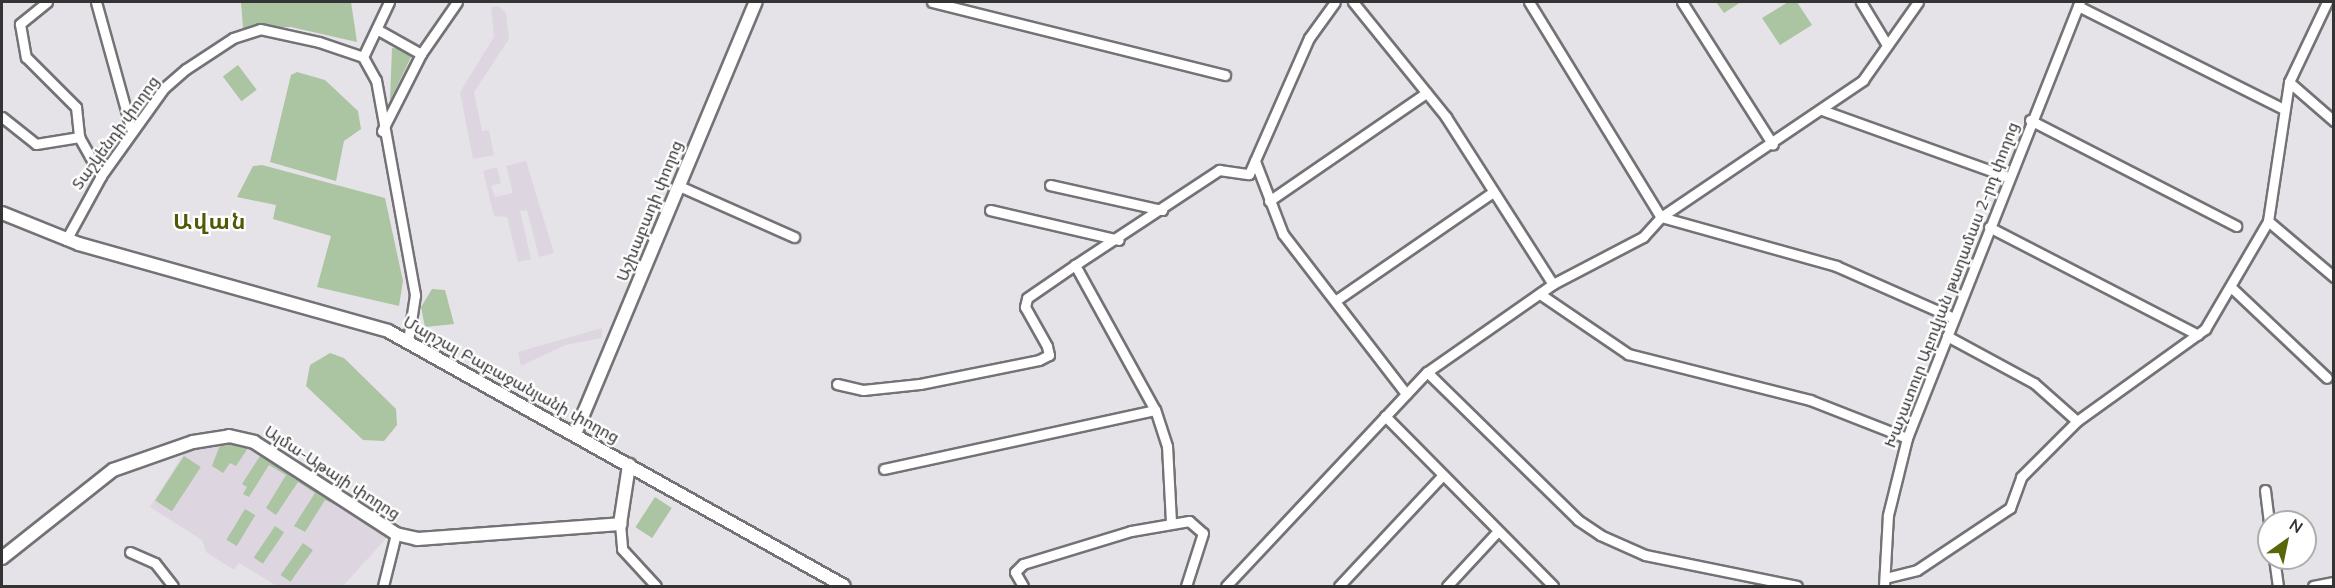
<!DOCTYPE html>
<meta charset="utf-8">
<style>
body{margin:0}
#map{position:relative;width:2335px;height:588px;overflow:hidden;background:#e5e3e7;font-family:"Nunito Sans","Noto Sans Armenian",sans-serif}
div>[style]{position:absolute}
.built>*{inset:0;background:#ddd6e0}
.green>*{inset:0;background:#abc4a1;transform-origin:0 0}
.roads{filter:drop-shadow(2px 0 #747276) drop-shadow(-2px 0 #747276) drop-shadow(0 2px #747276) drop-shadow(0 -2px #747276)}
.street>*{height:9px;margin:-4.5px;padding:0 4.5px;transform-origin:4.5px;border-radius:4.5px;background:#fff}
.secondary>*{height:12px;margin:-6px;padding:0 6px;transform-origin:6px;border-radius:6px;background:#fff}
span{translate:-50% -50%;white-space:nowrap;text-align:center;line-height:1.15;-webkit-text-stroke:4.5px #fff;paint-order:stroke}
.street-label{font-size:16px;color:#353435}
.district-label{font-size:22px;color:#505a06;font-weight:700;letter-spacing:1.5px}
.frame{position:absolute;inset:0;border:3px solid #353435;pointer-events:none}
.north{position:absolute;left:2257px;top:510px;width:60px;height:60px;box-sizing:border-box;background:#fff;border:2px solid #aeaeae;border-radius:50%;rotate:33deg;font-size:16px;font-weight:700;line-height:24px;text-align:center;color:#353435}
.north::after{content:'';display:block;margin:auto;width:21px;height:27px;background:#5a6609;clip-path:polygon(50% 0,100% 100%,50% 72%,0 100%)}
</style>
<div id="map">
<div class="built">
<i style="clip-path:polygon(499px 6px,506px 13px,509px 39px,474px 92px,482px 131px,489px 130px,494px 155px,473px 159px,460px 92px,494px 37px,491px 7px)"></i>
<i style="clip-path:polygon(526px 161px,554px 253px,539px 257px,527px 210px,520px 211px,531px 259px,518px 262px,507px 217px,494px 216px,483px 171px,497px 167px,501px 183px,491px 186px,495px 197px,513px 193px,506px 166px)"></i>
<i style="clip-path:polygon(602px 328px,602px 338px,565px 345px,521px 366px,518px 352px)"></i>
<i style="clip-path:polygon(235px 437px,389px 535px,343px 586px,277px 586px,239px 563px,234px 570px,206px 552px,202px 540px,150px 507px,184px 453px)"></i>
</div>
<div class="green">
<i style="clip-path:polygon(241px 2px,351px 2px,357px 42px,291px 27px,243px 28px)"></i>
<i style="clip-path:polygon(1716px 2px,1741px 2px,1724px 13px)"></i>
<i style="clip-path:polygon(1788px 2px,1797px 2px,1812px 25px,1780px 45px,1762px 18px)"></i>
<i style="clip-path:polygon(392px 48px,406px 49px,411px 57px,390px 101px)"></i>
<i style="left:238px;top:65px;width:31px;height:19px;rotate:53deg"></i>
<i style="clip-path:polygon(297px 72px,325px 80px,358px 111px,361px 129px,344px 141px,336px 181px,270px 162px,291px 75px)"></i>
<i style="clip-path:polygon(262px 165px,385px 198px,403px 281px,399px 306px,317px 287px,331px 236px,273px 219px,276px 205px,237px 197px,253px 166px)"></i>
<i style="clip-path:polygon(432px 289px,445px 290px,454px 324px,425px 327px,421px 307px)"></i>
<i style="clip-path:polygon(330px 353px,344px 358px,396px 409px,397px 425px,384px 441px,363px 440px,306px 386px,310px 365px)"></i>
<i style="clip-path:polygon(237px 441px,248px 448px,236px 466px,230px 463px,223px 473px,212px 466px,220px 445px)"></i>
<i style="left:184px;top:456px;width:20px;height:53px;rotate:33deg"></i>
<i style="clip-path:polygon(260px 456px,344px 509px,325px 500px,305px 532px,294px 526px,315px 493px,298px 482px,276px 515px,266px 508px,286px 475px,269px 465px,249px 497px,243px 494px,247px 487px,242px 484px)"></i>
<i style="left:655px;top:497px;width:20px;height:36px;rotate:33deg"></i>
<i style="left:245px;top:509px;width:12px;height:36px;rotate:31deg"></i>
<i style="left:275px;top:526px;width:11px;height:38px;rotate:34deg"></i>
<i style="left:303px;top:543px;width:12px;height:39px;rotate:35deg"></i>
</div>
<div class="roads">
<div class="street">
<i style="left:47px;top:2px;width:35px;rotate:141deg"></i>
<i style="left:20px;top:24px;width:34px;rotate:80deg"></i>
<i style="left:26px;top:57px;width:71px;rotate:45deg"></i>
<i style="left:76px;top:107px;width:30px;rotate:84deg"></i>
<i style="left:96px;top:2px;width:135px;rotate:74.5deg"></i>
<i style="left:932px;top:2px;width:302px;rotate:14deg"></i>
<i style="left:1353px;top:2px;width:148px;rotate:51deg"></i>
<i style="left:1446px;top:117px;width:198px;rotate:57.4deg"></i>
<i style="left:1529px;top:2px;width:252px;rotate:58.5deg"></i>
<i style="left:1661px;top:217px;width:182px;rotate:15.6deg"></i>
<i style="left:1836px;top:266px;width:129px;rotate:23.8deg"></i>
<i style="left:1682px;top:2px;width:169px;rotate:57.5deg"></i>
<i style="left:1861px;top:2px;width:50px;rotate:58.8deg"></i>
<i style="left:2078px;top:6px;width:230px;rotate:26.6deg"></i>
<i style="left:380px;top:31px;width:47px;rotate:29.3deg"></i>
<i style="left:363px;top:57px;width:61px;rotate:-64.7deg"></i>
<i style="left:2289px;top:82px;width:60px;rotate:40.9deg"></i>
<i style="left:1822px;top:110px;width:198px;rotate:19.8deg"></i>
<i style="left:2px;top:117px;width:43px;rotate:38.5deg"></i>
<i style="left:36px;top:144px;width:44px;rotate:-9.2deg"></i>
<i style="left:79px;top:137px;width:45px;rotate:60.6deg"></i>
<i style="left:2030px;top:120px;width:232px;rotate:27.2deg"></i>
<i style="left:382px;top:131px;width:86px;rotate:-63.1deg"></i>
<i style="left:421px;top:54px;width:63px;rotate:-55.3deg"></i>
<i style="left:1255px;top:161px;width:78px;rotate:69deg"></i>
<i style="left:1283px;top:234px;width:202px;rotate:52.4deg"></i>
<i style="left:1050px;top:185px;width:115px;rotate:12.6deg"></i>
<i style="left:679px;top:186px;width:126px;rotate:23.9deg"></i>
<i style="left:1269px;top:201px;width:191px;rotate:-34.5deg"></i>
<i style="left:990px;top:210px;width:132px;rotate:13.1deg"></i>
<i style="left:2268px;top:221px;width:87px;rotate:40.3deg"></i>
<i style="left:1989px;top:227px;width:235px;rotate:27.3deg"></i>
<i style="left:66px;top:240px;width:73px;rotate:-61.3deg"></i>
<i style="left:101px;top:176px;width:108px;rotate:-54.4deg"></i>
<i style="left:164px;top:88px;width:29px;rotate:-41deg"></i>
<i style="left:186px;top:69px;width:56px;rotate:-33.4deg"></i>
<i style="left:233px;top:38px;width:28px;rotate:-18deg"></i>
<i style="left:260px;top:29px;width:60px;rotate:12.4deg"></i>
<i style="left:319px;top:42px;width:46px;rotate:18.8deg"></i>
<i style="left:363px;top:57px;width:26px;rotate:61deg"></i>
<i style="left:376px;top:80px;width:219px;rotate:79.7deg"></i>
<i style="left:415px;top:295px;width:47px;rotate:98.7deg"></i>
<i style="left:2233px;top:289px;width:129px;rotate:43.4deg"></i>
<i style="left:1540px;top:294px;width:107px;rotate:34.3deg"></i>
<i style="left:1628px;top:354px;width:188px;rotate:14.2deg"></i>
<i style="left:1810px;top:400px;width:104px;rotate:21.4deg"></i>
<i style="left:1335px;top:301px;width:192px;rotate:-34.6deg"></i>
<i style="left:1947px;top:336px;width:99px;rotate:28.4deg"></i>
<i style="left:2034px;top:383px;width:57px;rotate:41.5deg"></i>
<i style="left:1427px;top:372px;width:211px;rotate:44.4deg"></i>
<i style="left:1578px;top:520px;width:27px;rotate:34deg"></i>
<i style="left:1600px;top:535px;width:49px;rotate:24deg"></i>
<i style="left:1645px;top:555px;width:155px;rotate:11.5deg"></i>
<i style="left:837px;top:384px;width:27px;rotate:13deg"></i>
<i style="left:863px;top:390px;width:57px;rotate:-6deg"></i>
<i style="left:920px;top:384px;width:121px;rotate:-11.4deg"></i>
<i style="left:1039px;top:360px;width:11px;rotate:-27deg"></i>
<i style="left:1049px;top:355px;width:9px;rotate:-103deg"></i>
<i style="left:1047px;top:346px;width:45px;rotate:-119.4deg"></i>
<i style="left:1025px;top:307px;width:9px;rotate:-77deg"></i>
<i style="left:1027px;top:298px;width:58px;rotate:-34.5deg"></i>
<i style="left:1385px;top:416px;width:239px;rotate:45.3deg"></i>
<i style="left:884px;top:469px;width:277px;rotate:-12.3deg"></i>
<i style="left:2265px;top:490px;width:32px;rotate:83deg"></i>
<i style="left:1171px;top:522px;width:76px;rotate:-93deg"></i>
<i style="left:1167px;top:446px;width:38px;rotate:-108deg"></i>
<i style="left:1155px;top:410px;width:166px;rotate:-118.9deg"></i>
<i style="left:1075px;top:265px;width:173px;rotate:-33.4deg"></i>
<i style="left:1219px;top:170px;width:30px;rotate:8deg"></i>
<i style="left:1249px;top:174px;width:149px;rotate:-66.2deg"></i>
<i style="left:1309px;top:38px;width:44px;rotate:-54.2deg"></i>
<i style="left:620px;top:524px;width:25px;rotate:85deg"></i>
<i style="left:622px;top:549px;width:50px;rotate:47.4deg"></i>
<i style="left:130px;top:552px;width:27px;rotate:24deg"></i>
<i style="left:155px;top:563px;width:29px;rotate:52deg"></i>
<i style="left:2274px;top:558px;width:28px;rotate:82deg"></i>
<i style="left:1885px;top:578px;width:33px;rotate:-14deg"></i>
<i style="left:1917px;top:570px;width:112px;rotate:-33.7deg"></i>
<i style="left:2010px;top:508px;width:33px;rotate:-70deg"></i>
<i style="left:2021px;top:477px;width:79px;rotate:-45deg"></i>
<i style="left:2077px;top:421px;width:158px;rotate:-35.7deg"></i>
<i style="left:2205px;top:329px;width:125px;rotate:-59.7deg"></i>
<i style="left:2268px;top:221px;width:141px;rotate:-81.4deg"></i>
<i style="left:2289px;top:82px;width:89px;rotate:-64.6deg"></i>
<i style="left:383px;top:586px;width:54px;rotate:-76deg"></i>
<i style="left:1023px;top:586px;width:16px;rotate:-120deg"></i>
<i style="left:1015px;top:572px;width:11px;rotate:-45deg"></i>
<i style="left:1023px;top:564px;width:113px;rotate:-17deg"></i>
<i style="left:1131px;top:531px;width:59px;rotate:-9.8deg"></i>
<i style="left:1189px;top:521px;width:18px;rotate:41deg"></i>
<i style="left:1203px;top:533px;width:56px;rotate:107.8deg"></i>
<i style="left:1226px;top:586px;width:294px;rotate:-46.8deg"></i>
<i style="left:1427px;top:372px;width:154px;rotate:-34.9deg"></i>
<i style="left:1553px;top:284px;width:102px;rotate:-27.6deg"></i>
<i style="left:1643px;top:237px;width:27px;rotate:-48deg"></i>
<i style="left:1661px;top:217px;width:244px;rotate:-34.1deg"></i>
<i style="left:1863px;top:80px;width:95px;rotate:-54.8deg"></i>
<i style="left:1339px;top:586px;width:152px;rotate:-46.9deg"></i>
<i style="left:1447px;top:586px;width:75px;rotate:-47.2deg"></i>
<i style="left:1884px;top:586px;width:71px;rotate:-86.8deg"></i>
<i style="left:1888px;top:515px;width:79px;rotate:-76.1deg"></i>
<i style="left:1907px;top:438px;width:469px;rotate:-68.4deg"></i>
<i style="left:2313px;top:586px;width:21px;rotate:-11deg"></i>
</div>
<div class="secondary">
<i style="left:2px;top:213px;width:83px;rotate:21.9deg"></i>
<i style="left:79px;top:244px;width:321px;rotate:15.7deg"></i>
<i style="left:388px;top:331px;width:522px;rotate:29.21deg"></i>
<i style="left:575px;top:434px;width:468px;rotate:-67.3deg"></i>
<i style="left:2px;top:558px;width:142px;rotate:-38.4deg"></i>
<i style="left:113px;top:470px;width:85px;rotate:-19.3deg"></i>
<i style="left:193px;top:442px;width:36px;rotate:-9deg"></i>
<i style="left:229px;top:436px;width:26px;rotate:13deg"></i>
<i style="left:254px;top:442px;width:169px;rotate:32.9deg"></i>
<i style="left:396px;top:534px;width:22px;rotate:13deg"></i>
<i style="left:417px;top:539px;width:204px;rotate:-4.2deg"></i>
<i style="left:620px;top:524px;width:60px;rotate:-81.3deg"></i>
</div>
</div>
<div class="street-label">
<span style="left:116px;top:133px;rotate:-54deg">Տաշկենդի փողոց</span>
<span style="left:650px;top:211px;rotate:-68deg">Աշխաբադի փողոց</span>
<span style="left:1952px;top:285px;rotate:-69deg">Խաչատուր Աբովյան թաղամաս 2-րդ փողոց</span>
<span style="left:511px;top:380px;rotate:29deg">Մարշալ Բաբաջանյանի փողոց</span>
<span style="left:332px;top:473px;rotate:33deg">Ալմա-Աթայի փողոց</span>
</div>
<div class="district-label">
<span style="left:210px;top:223px">Ավան</span>
</div>
<div class="frame"></div>
<div class="north">N</div>
</div>
